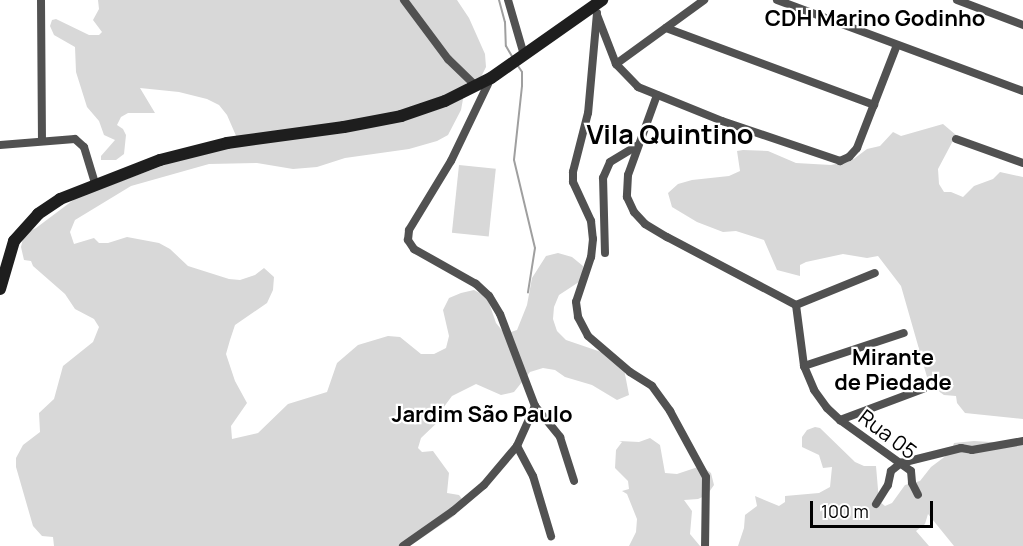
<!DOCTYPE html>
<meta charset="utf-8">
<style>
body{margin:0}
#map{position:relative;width:1023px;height:546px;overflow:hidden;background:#fff;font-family:Manrope,sans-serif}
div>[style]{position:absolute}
.green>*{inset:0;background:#d8d8d8;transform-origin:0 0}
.stream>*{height:2px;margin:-1px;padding:0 1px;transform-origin:1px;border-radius:1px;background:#9f9f9f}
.street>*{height:8px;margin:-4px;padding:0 4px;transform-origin:4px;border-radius:4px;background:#515151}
.secondary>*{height:12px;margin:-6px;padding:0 6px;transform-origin:6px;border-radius:6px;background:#1e1e1e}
span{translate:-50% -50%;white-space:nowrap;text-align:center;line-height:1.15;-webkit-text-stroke:4.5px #fff;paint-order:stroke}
.street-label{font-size:21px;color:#000}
.neighbourhood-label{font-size:22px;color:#000;font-weight:700}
.district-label{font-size:27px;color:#000;font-weight:700}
.scale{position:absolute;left:810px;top:501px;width:123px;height:27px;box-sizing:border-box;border:3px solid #000;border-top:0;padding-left:8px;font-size:18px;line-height:21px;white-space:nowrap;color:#000;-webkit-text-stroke:4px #fff;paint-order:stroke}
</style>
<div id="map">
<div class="green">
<i style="clip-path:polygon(98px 0,457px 0,469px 18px,485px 54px,486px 67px,480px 79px,466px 83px,461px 110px,448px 135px,437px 141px,409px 149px,345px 158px,317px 167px,293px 169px,257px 163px,209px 164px,131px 186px,75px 220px,70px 232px,74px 244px,94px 238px,99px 243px,108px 243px,127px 237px,159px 243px,170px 249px,188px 266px,229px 279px,240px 280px,255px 275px,264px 268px,274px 277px,273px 290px,267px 303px,235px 325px,230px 340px,226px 354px,235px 381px,247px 403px,231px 426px,232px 439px,258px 433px,288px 404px,327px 392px,337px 363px,358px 345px,388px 336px,400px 337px,421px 354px,434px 354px,446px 348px,449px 336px,443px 310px,449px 298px,461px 293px,474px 290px,487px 297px,496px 323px,505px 334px,517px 330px,527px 305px,532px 278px,546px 256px,558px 253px,572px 257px,583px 266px,582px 280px,559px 295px,554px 307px,553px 319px,557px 331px,566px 340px,604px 353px,624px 369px,629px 395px,617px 400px,592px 385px,565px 377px,555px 370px,543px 368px,530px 372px,514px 392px,501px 395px,476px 384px,452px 396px,443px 408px,443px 417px,421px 438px,418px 448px,422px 452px,433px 451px,449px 473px,447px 493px,459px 495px,462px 499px,460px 507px,454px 516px,410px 546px,54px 546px,53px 537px,42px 536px,33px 526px,16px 467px,16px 458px,23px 445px,40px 432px,39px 413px,54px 399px,63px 366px,93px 342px,99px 327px,94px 319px,75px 309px,65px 294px,33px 266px,31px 261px,24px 260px,21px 247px,24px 234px,36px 228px,76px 198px,237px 138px,227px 115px,219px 105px,207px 99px,179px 92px,140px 88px,155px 113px,128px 113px,121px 117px,117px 125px,123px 129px,126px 135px,124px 154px,116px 160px,101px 160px,101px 156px,115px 140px,104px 135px,99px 121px,87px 107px,76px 72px,75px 47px,54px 35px,50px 26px,52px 20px,56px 19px,89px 35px,99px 35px,102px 32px,93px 20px,99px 9px)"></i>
<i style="clip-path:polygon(943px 124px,956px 135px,938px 169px,939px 184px,944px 192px,951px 192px,963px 197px,974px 186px,993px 179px,1000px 172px,1023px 177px,1023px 419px,965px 413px,957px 403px,956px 396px,944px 395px,934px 388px,927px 377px,901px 286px,878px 256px,867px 258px,843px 254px,806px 262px,800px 265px,800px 276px,777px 270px,764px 240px,736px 231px,723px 232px,697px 222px,672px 207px,668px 193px,678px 184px,692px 180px,729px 176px,740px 171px,737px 151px,743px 150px,768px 151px,796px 163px,831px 165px,851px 161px,867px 149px,880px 146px,893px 132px,901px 136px)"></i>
<i style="left:459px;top:165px;width:37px;height:68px;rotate:6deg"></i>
<i style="clip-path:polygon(815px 427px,820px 428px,855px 462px,864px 466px,876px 466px,879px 501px,885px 506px,892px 503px,905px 485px,920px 481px,931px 467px,951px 452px,954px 443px,974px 441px,1023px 444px,1023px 546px,954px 546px,928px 514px,925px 524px,916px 531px,929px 546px,738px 546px,744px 528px,745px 515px,757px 506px,755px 496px,779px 506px,785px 502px,785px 496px,819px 493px,830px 487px,832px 467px,823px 468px,819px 455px,802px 447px,802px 437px,807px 430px)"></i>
<i style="clip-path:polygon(650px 438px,660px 445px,665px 473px,677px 474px,701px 466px,711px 473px,714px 485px,707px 495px,698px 499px,684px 500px,692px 511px,690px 534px,700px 546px,629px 546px,636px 532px,637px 519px,627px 494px,622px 491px,629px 489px,628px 481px,615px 468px,616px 450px,622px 442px,619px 441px,639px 442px)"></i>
</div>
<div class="stream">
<i style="left:499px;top:0;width:23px;rotate:75deg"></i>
<i style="left:505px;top:22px;width:24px;rotate:88deg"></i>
<i style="left:506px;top:46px;width:14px;rotate:60deg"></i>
<i style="left:518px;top:66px;width:7px;rotate:56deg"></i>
<i style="left:522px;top:72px;width:14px;rotate:90deg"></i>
<i style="left:522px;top:86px;width:74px;rotate:96.2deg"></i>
<i style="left:514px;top:160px;width:90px;rotate:76.6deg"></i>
<i style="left:535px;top:248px;width:45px;rotate:99deg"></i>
</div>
<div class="street">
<i style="left:41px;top:0;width:140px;rotate:89.6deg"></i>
<i style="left:404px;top:0;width:74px;rotate:53.3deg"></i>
<i style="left:448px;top:59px;width:39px;rotate:44deg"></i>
<i style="left:508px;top:0;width:57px;rotate:73.8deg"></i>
<i style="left:777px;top:0;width:262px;rotate:20.3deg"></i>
<i style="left:957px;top:0;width:71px;rotate:20.7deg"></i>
<i style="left:597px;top:13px;width:100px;rotate:95.1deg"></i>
<i style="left:588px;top:113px;width:61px;rotate:104.3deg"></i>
<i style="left:573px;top:172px;width:10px;rotate:90deg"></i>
<i style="left:573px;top:182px;width:43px;rotate:65.2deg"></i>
<i style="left:591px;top:221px;width:18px;rotate:84deg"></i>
<i style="left:593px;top:239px;width:18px;rotate:96deg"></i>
<i style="left:591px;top:257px;width:47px;rotate:108.4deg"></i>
<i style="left:576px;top:302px;width:15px;rotate:82deg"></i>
<i style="left:578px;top:317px;width:21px;rotate:62deg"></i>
<i style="left:588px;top:336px;width:55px;rotate:40.6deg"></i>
<i style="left:630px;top:372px;width:26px;rotate:32deg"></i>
<i style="left:652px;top:386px;width:31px;rotate:54deg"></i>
<i style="left:670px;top:411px;width:75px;rotate:61.4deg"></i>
<i style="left:706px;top:477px;width:69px;rotate:90.8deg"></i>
<i style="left:597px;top:15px;width:53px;rotate:68.8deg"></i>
<i style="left:616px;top:64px;width:32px;rotate:46deg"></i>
<i style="left:638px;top:87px;width:91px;rotate:22deg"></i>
<i style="left:722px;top:121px;width:125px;rotate:18.7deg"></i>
<i style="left:840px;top:161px;width:10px;rotate:-24deg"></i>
<i style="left:849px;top:157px;width:12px;rotate:-48deg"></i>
<i style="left:857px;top:148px;width:110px;rotate:-68.8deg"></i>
<i style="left:666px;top:28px;width:222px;rotate:20.3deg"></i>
<i style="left:616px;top:64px;width:109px;rotate:-36deg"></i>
<i style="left:657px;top:95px;width:85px;rotate:109.9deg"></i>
<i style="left:628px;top:175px;width:22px;rotate:93deg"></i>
<i style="left:627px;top:197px;width:17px;rotate:65deg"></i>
<i style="left:634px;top:212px;width:16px;rotate:47deg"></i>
<i style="left:645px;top:224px;width:26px;rotate:31deg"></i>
<i style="left:667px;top:237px;width:146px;rotate:27.8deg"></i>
<i style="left:956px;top:139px;width:71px;rotate:19.7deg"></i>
<i style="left:0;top:145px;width:75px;rotate:-4.6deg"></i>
<i style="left:75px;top:139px;width:12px;rotate:42deg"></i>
<i style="left:84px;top:147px;width:39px;rotate:73deg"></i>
<i style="left:605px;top:253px;width:75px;rotate:-91.5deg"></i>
<i style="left:603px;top:178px;width:17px;rotate:-66deg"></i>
<i style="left:610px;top:162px;width:31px;rotate:-31deg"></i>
<i style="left:796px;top:305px;width:62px;rotate:82.5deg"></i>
<i style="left:804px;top:366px;width:26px;rotate:67deg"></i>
<i style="left:814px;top:390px;width:22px;rotate:54deg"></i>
<i style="left:827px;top:408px;width:18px;rotate:43deg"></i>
<i style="left:840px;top:420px;width:87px;rotate:35.7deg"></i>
<i style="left:911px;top:471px;width:12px;rotate:85deg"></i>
<i style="left:912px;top:483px;width:13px;rotate:63deg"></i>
<i style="left:796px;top:305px;width:85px;rotate:-22.1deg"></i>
<i style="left:804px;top:366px;width:105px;rotate:-18.3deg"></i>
<i style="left:535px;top:406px;width:40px;rotate:51deg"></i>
<i style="left:560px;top:437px;width:46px;rotate:72.3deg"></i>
<i style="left:840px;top:420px;width:89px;rotate:-20.5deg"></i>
<i style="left:517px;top:446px;width:34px;rotate:62deg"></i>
<i style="left:533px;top:476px;width:63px;rotate:73.3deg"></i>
<i style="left:876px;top:504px;width:22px;rotate:-58deg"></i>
<i style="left:888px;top:485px;width:14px;rotate:-78deg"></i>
<i style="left:891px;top:471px;width:13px;rotate:-39deg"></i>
<i style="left:901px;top:463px;width:62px;rotate:-14deg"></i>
<i style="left:961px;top:448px;width:11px;rotate:10deg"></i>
<i style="left:972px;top:450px;width:52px;rotate:-10deg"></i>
<i style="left:403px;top:546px;width:61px;rotate:-35deg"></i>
<i style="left:453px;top:511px;width:40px;rotate:-40deg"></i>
<i style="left:484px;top:485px;width:51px;rotate:-49.8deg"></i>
<i style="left:517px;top:446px;width:44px;rotate:-65.8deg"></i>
<i style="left:535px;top:406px;width:98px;rotate:-110.8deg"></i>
<i style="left:500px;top:314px;width:21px;rotate:-121deg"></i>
<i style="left:489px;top:296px;width:18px;rotate:-137deg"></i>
<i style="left:476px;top:284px;width:71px;rotate:-150.6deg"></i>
<i style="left:414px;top:249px;width:11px;rotate:-124deg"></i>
<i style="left:408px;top:240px;width:10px;rotate:-84deg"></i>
<i style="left:409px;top:230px;width:81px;rotate:-58.7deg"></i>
<i style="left:451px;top:161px;width:92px;rotate:-64.3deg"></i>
</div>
<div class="secondary">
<i style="left:0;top:289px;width:50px;rotate:-73.7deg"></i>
<i style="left:14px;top:241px;width:36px;rotate:-48deg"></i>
<i style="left:38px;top:214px;width:27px;rotate:-34deg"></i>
<i style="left:60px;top:199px;width:107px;rotate:-21.3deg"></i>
<i style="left:160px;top:160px;width:69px;rotate:-14.2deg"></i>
<i style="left:227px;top:143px;width:118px;rotate:-7.8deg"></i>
<i style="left:344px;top:127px;width:58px;rotate:-10.9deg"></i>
<i style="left:401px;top:116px;width:46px;rotate:-18.8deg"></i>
<i style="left:445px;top:101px;width:51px;rotate:-26.6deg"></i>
<i style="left:491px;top:78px;width:136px;rotate:-35.1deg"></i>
</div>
<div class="street-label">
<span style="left:888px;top:434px;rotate:37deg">Rua 05</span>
</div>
<div class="neighbourhood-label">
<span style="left:875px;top:19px">CDH Marino Godinho</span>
<span style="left:893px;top:370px">Mirante<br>de Piedade</span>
<span style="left:482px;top:415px">Jardim São Paulo</span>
</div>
<div class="district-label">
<span style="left:670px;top:134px">Vila Quintino</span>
</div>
<div class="scale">100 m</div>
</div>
